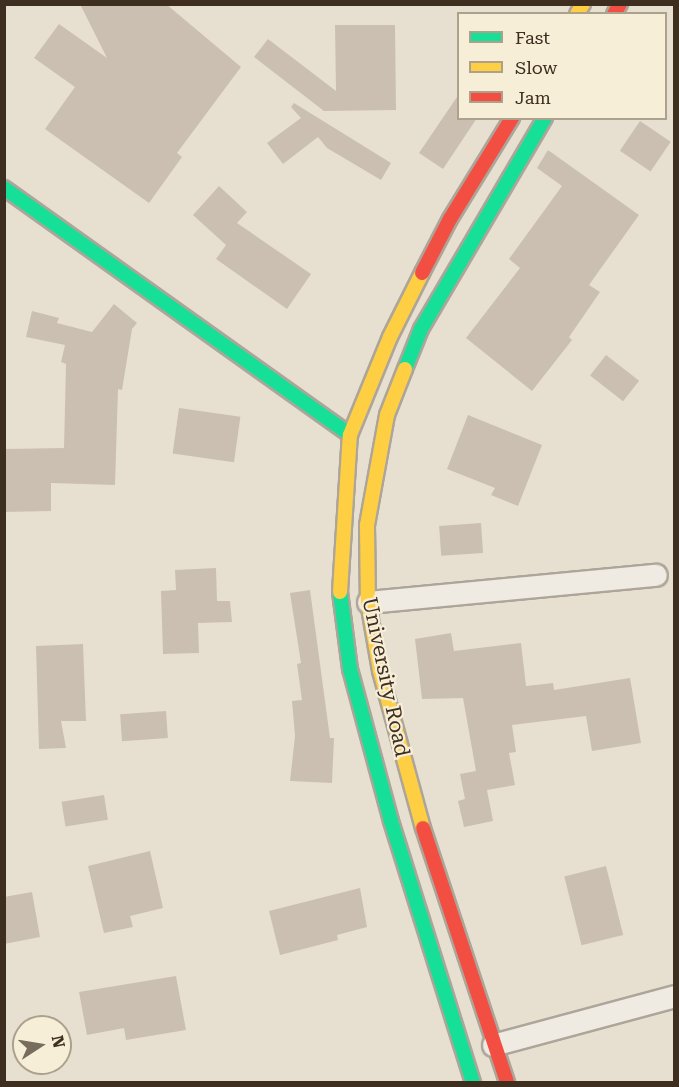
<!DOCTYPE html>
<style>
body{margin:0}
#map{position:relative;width:679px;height:1087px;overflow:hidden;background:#e7e0d1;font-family:"Roboto Serif",serif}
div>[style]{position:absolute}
.building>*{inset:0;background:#cbbfb2;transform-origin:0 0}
.roads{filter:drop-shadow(2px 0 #ada599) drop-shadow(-2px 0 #ada599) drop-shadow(0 2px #ada599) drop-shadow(0 -2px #ada599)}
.street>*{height:21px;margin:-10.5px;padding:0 10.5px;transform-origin:10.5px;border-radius:10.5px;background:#efebe3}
.fast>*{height:14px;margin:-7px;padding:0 7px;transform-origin:7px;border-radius:7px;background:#16e098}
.slow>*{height:14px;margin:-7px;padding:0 7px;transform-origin:7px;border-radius:7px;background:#ffcf43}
.jam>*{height:14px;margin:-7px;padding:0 7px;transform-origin:7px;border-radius:7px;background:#f24e42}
span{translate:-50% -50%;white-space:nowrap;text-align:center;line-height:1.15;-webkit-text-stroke:4.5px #f7eed8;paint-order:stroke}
.street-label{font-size:21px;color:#3d2e20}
.frame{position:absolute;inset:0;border:6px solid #3d2e20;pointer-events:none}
.legend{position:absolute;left:457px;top:12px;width:210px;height:108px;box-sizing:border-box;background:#f7eed8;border:2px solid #ada18e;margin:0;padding:8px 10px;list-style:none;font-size:18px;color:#3d2e20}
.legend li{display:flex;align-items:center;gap:12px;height:30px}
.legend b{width:30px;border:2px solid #ada18e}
.north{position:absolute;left:12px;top:1015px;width:60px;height:60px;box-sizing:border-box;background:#f7eed8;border:2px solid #ada18e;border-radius:50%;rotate:78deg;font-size:16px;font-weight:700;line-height:24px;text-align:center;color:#3d2e20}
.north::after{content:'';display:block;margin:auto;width:21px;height:27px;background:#786c5e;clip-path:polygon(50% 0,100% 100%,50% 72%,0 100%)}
</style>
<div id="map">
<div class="building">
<i style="clip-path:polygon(80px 4px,166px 4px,241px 67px,177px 153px,182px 157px,149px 203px,45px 129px,75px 87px,34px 58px,59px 24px,107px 58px)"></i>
<i style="clip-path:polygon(335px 25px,395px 25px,396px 110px,324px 111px,254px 57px,268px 39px,336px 91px)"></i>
<i style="clip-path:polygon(459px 94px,459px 118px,477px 118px,443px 169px,419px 153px)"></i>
<i style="clip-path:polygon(294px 103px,391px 163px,381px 180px,327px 148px,318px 137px,283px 164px,267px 143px,301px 118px,291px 107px)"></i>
<i style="left:640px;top:121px;width:37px;height:36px;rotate:34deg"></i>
<i style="clip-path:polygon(548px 150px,639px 215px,589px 285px,600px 292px,569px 337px,572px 340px,532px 391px,466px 338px,520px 268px,509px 259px,562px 186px,537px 168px)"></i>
<i style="clip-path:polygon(219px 186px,247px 212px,237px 223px,311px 274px,287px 309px,216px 259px,226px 245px,193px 215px)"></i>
<i style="clip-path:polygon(114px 304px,137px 323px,132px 329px,122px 390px,118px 389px,115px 485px,51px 483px,51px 511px,4px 512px,4px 449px,64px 448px,66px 364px,61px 362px,65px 345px,26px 337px,32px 311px,59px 318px,57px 323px,92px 332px)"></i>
<i style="left:606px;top:355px;width:42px;height:26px;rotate:38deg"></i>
<i style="left:179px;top:408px;width:62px;height:46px;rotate:8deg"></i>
<i style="clip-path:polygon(468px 415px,542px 445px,518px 506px,491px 495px,495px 488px,447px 469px)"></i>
<i style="left:481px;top:523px;width:30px;height:42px;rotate:86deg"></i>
<i style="clip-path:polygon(216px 568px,217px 601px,230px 601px,232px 622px,198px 623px,199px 653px,163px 654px,161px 591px,176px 590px,175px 570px)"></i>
<i style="clip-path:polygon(310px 590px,330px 738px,334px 738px,332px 783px,290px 781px,295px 736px,292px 701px,302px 700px,297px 664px,301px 663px,290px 593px)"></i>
<i style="clip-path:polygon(451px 633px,454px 651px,521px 643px,526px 686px,553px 683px,554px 690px,630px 678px,641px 743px,592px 751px,586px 716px,512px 725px,516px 752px,509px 753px,515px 785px,487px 790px,493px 821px,464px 827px,458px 801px,465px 799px,460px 774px,476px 771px,463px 698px,422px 699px,415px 639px)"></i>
<i style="clip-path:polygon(83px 644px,86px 721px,61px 721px,66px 748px,39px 749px,36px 646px)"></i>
<i style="left:166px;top:711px;width:27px;height:46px;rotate:86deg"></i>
<i style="left:104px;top:795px;width:25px;height:43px;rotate:81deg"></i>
<i style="clip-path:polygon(150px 851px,163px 908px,130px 916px,133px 927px,104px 933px,88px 866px)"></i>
<i style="left:606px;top:866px;width:71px;height:43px;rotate:76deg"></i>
<i style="clip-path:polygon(360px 888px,367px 927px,337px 935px,338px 940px,280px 955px,269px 911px)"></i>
<i style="clip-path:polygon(32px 892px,40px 937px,4px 944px,4px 897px)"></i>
<i style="clip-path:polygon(176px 976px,186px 1030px,126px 1040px,124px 1028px,87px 1035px,79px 992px)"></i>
</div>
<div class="roads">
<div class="street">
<i style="left:368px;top:602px;width:289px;rotate:-5.4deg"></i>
<i style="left:493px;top:1045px;width:188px;rotate:-15.1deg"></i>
</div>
<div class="fast">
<i style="left:4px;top:188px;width:425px;rotate:35.5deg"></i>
<i style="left:405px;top:369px;width:43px;rotate:-68.2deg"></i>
<i style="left:421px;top:329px;width:245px;rotate:-59.6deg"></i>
<i style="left:340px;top:592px;width:78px;rotate:82.6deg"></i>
<i style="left:350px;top:669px;width:157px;rotate:74.9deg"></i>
<i style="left:391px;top:821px;width:274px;rotate:72.6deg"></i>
</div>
<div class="slow">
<i style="left:577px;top:14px;width:12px;rotate:-59deg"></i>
<i style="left:405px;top:369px;width:49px;rotate:111.4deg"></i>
<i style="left:387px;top:415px;width:112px;rotate:100.3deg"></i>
<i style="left:367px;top:525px;width:77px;rotate:89.3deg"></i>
<i style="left:368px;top:602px;width:70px;rotate:80.1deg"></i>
<i style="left:380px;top:671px;width:163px;rotate:74.7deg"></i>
<i style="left:340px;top:592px;width:157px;rotate:-86.4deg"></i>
<i style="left:350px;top:435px;width:106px;rotate:-67.8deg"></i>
<i style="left:390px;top:337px;width:72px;rotate:-63.4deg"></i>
</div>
<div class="jam">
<i style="left:614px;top:14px;width:12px;rotate:-59deg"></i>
<i style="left:422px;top:273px;width:61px;rotate:-62.6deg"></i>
<i style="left:450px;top:219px;width:119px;rotate:-58.5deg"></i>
<i style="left:423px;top:828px;width:268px;rotate:71.7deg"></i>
</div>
</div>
<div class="street-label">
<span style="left:386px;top:677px;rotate:78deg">University Road</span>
</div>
<div class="frame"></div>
<ul class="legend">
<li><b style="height:8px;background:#16e098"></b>Fast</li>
<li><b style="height:8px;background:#ffcf43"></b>Slow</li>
<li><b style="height:8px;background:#f24e42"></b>Jam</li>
</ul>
<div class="north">N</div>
</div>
